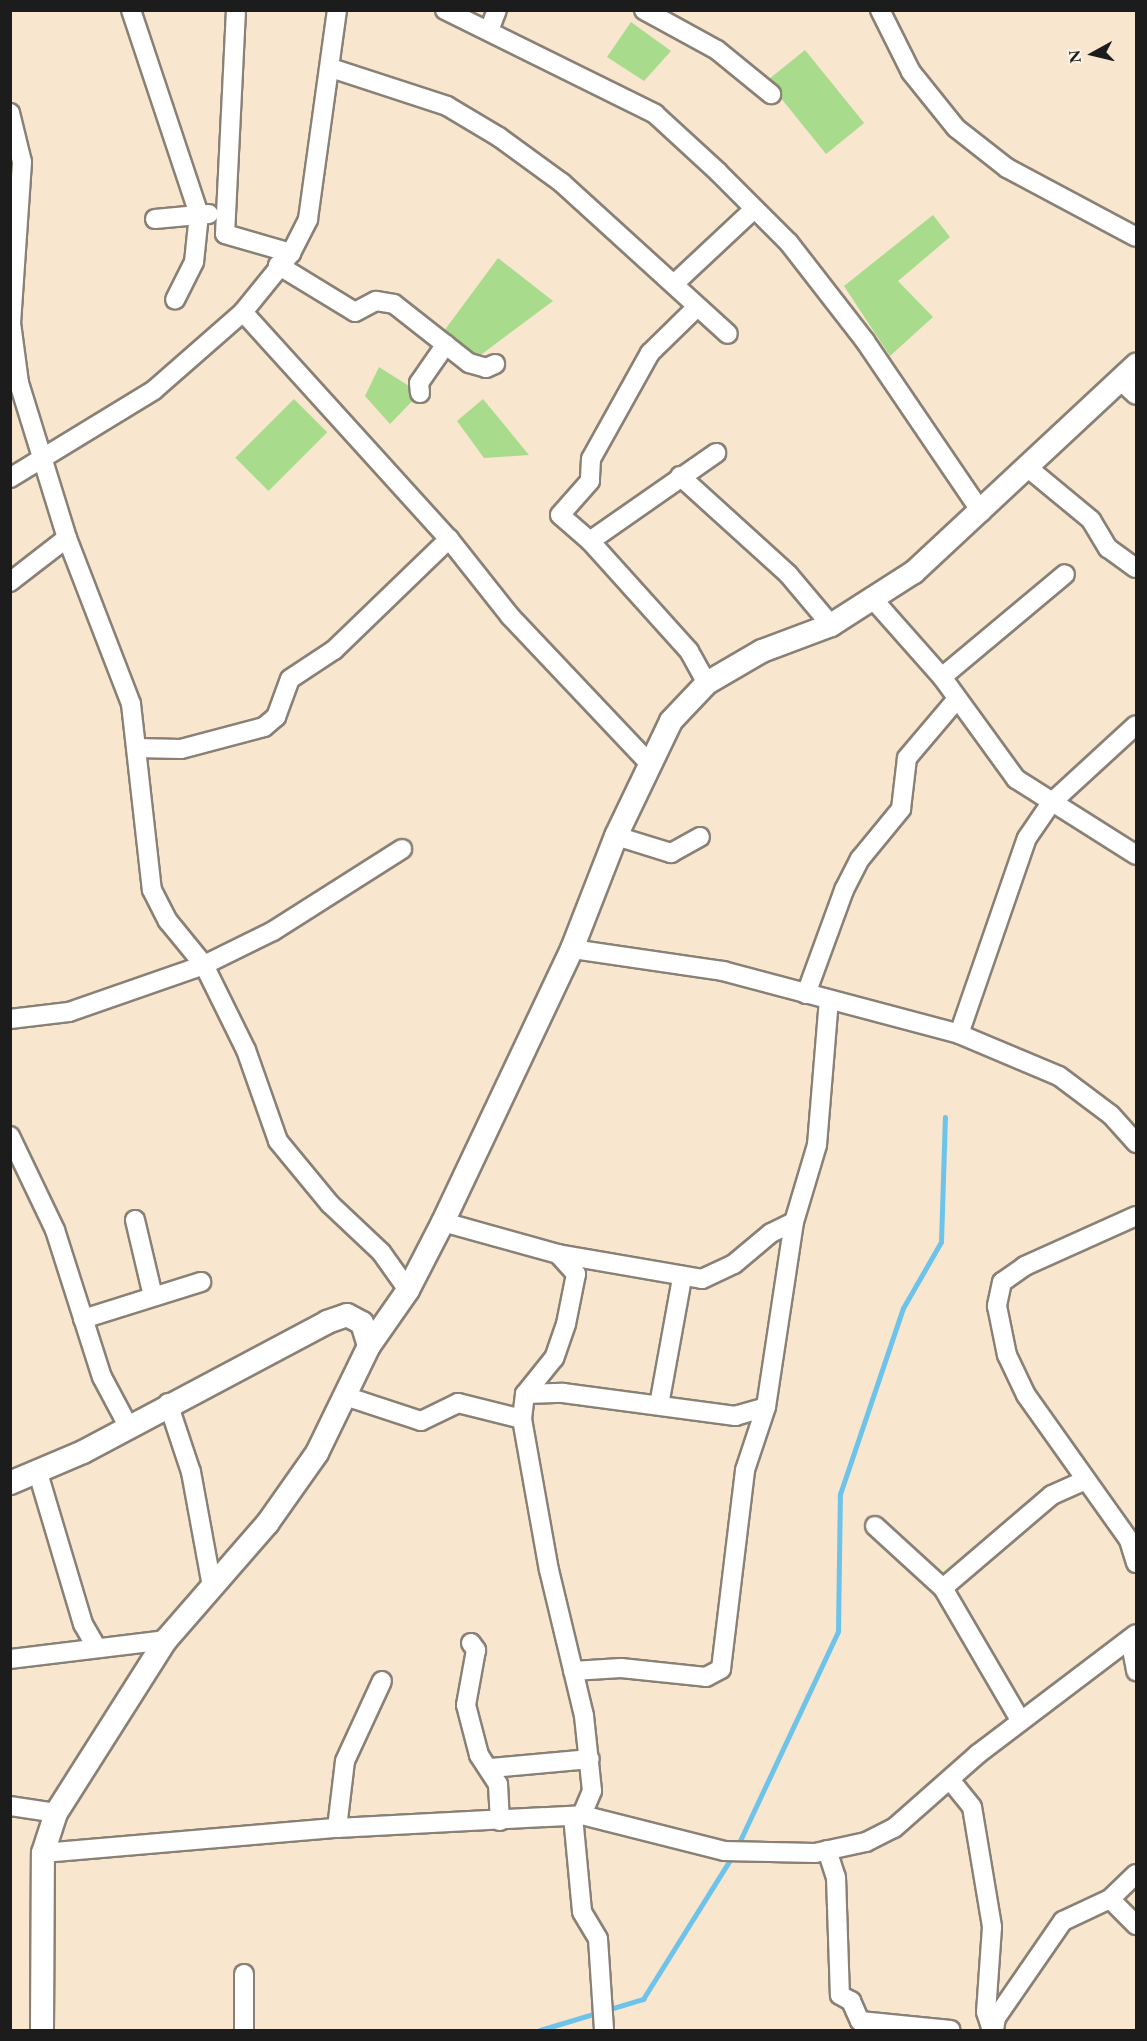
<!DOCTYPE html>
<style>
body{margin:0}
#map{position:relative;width:1147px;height:2041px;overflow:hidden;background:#f8e6cf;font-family:"EB Garamond",serif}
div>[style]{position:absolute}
.green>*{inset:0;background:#a8dc8c;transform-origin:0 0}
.stream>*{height:5px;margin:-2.5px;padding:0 2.5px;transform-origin:2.5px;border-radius:2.5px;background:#6dc3ea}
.roads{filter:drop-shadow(2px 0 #8a8176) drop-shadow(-2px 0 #8a8176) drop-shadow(0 2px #8a8176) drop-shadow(0 -2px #8a8176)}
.minor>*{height:18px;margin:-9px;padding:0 9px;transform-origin:9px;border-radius:9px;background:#fff}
.tertiary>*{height:22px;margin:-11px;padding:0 11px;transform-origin:11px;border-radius:11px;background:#fff}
span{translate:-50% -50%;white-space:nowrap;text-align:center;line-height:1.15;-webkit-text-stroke:4.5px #fcf5e5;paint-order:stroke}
.frame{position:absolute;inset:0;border:12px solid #1c1c1c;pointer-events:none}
.north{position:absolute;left:1063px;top:24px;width:60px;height:60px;-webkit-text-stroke:4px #fcf5e5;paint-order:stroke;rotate:262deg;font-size:16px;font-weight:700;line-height:24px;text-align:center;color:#1c1c1c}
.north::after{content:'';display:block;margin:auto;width:21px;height:27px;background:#1c1c1c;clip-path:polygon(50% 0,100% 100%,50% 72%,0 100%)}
</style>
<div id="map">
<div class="green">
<i style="clip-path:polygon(631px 22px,671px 51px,644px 81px,607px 57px)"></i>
<i style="left:805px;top:50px;width:94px;height:49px;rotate:51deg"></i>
<i style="clip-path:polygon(933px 215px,950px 237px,898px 281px,933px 317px,890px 356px,844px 286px)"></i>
<i style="clip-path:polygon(498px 258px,553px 301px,478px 357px,444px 331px)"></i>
<i style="clip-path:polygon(379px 367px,420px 393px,390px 424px,365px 396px)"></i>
<i style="left:294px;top:399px;width:47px;height:83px;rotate:45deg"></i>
<i style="clip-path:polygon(483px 399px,529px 455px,484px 458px,457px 421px)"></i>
</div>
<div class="stream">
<i style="left:737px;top:1847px;width:238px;rotate:-64.9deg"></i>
<i style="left:838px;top:1631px;width:137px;rotate:-89.2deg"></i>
<i style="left:840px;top:1494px;width:196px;rotate:-71.3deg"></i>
<i style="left:903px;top:1308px;width:76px;rotate:-60.1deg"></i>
<i style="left:941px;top:1242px;width:125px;rotate:-88.2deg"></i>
<i style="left:540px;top:2030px;width:108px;rotate:-16.8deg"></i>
<i style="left:643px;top:1999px;width:170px;rotate:-58deg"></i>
</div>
<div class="roads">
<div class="minor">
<i style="left:131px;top:10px;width:215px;rotate:71.6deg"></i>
<i style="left:199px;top:214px;width:48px;rotate:95.9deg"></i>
<i style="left:194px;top:262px;width:42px;rotate:116.6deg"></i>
<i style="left:236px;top:10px;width:224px;rotate:92.8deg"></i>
<i style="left:225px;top:234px;width:69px;rotate:16.1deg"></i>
<i style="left:445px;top:10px;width:234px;rotate:26.3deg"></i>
<i style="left:655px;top:114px;width:86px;rotate:42.6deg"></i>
<i style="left:718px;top:172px;width:100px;rotate:45deg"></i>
<i style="left:789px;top:243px;width:124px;rotate:52.2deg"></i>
<i style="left:865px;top:341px;width:207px;rotate:55.8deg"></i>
<i style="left:644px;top:10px;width:83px;rotate:28.7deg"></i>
<i style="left:717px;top:50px;width:70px;rotate:39.2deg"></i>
<i style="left:880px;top:10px;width:69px;rotate:63.4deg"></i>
<i style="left:911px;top:72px;width:72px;rotate:51.2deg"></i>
<i style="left:956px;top:128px;width:65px;rotate:38.1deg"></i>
<i style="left:1007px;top:168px;width:146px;rotate:28.1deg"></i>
<i style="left:490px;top:28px;width:19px;rotate:-69deg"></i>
<i style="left:331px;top:68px;width:122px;rotate:18.1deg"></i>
<i style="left:447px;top:106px;width:61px;rotate:30.8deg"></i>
<i style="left:499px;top:137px;width:78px;rotate:36.1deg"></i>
<i style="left:562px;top:183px;width:224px;rotate:42.3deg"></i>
<i style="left:10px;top:113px;width:50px;rotate:76.2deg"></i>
<i style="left:22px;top:162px;width:161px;rotate:93.9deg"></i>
<i style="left:11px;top:323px;width:61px;rotate:82.4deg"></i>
<i style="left:19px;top:383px;width:162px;rotate:72.8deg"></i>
<i style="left:67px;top:538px;width:178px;rotate:68.9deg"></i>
<i style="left:131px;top:704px;width:187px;rotate:83.6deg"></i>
<i style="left:152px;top:890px;width:35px;rotate:63deg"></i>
<i style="left:168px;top:921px;width:57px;rotate:50.7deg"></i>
<i style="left:204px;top:965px;width:95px;rotate:63.7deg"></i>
<i style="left:246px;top:1050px;width:96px;rotate:70.6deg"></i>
<i style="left:278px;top:1141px;width:82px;rotate:50.5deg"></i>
<i style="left:330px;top:1204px;width:70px;rotate:43.3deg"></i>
<i style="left:381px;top:1252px;width:47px;rotate:54.6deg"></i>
<i style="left:155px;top:219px;width:54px;rotate:-5.3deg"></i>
<i style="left:278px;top:265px;width:90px;rotate:31.4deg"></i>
<i style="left:355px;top:312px;width:24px;rotate:-28deg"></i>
<i style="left:376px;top:301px;width:18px;rotate:9deg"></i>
<i style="left:394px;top:304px;width:95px;rotate:38.2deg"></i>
<i style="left:469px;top:363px;width:18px;rotate:16deg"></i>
<i style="left:486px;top:368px;width:10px;rotate:-24deg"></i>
<i style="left:675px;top:283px;width:108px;rotate:-43.1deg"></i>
<i style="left:697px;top:307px;width:66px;rotate:135.6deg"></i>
<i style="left:650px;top:353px;width:121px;rotate:119.1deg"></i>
<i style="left:591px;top:459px;width:22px;rotate:93deg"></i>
<i style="left:590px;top:481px;width:45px;rotate:131.4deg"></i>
<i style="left:560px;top:515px;width:40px;rotate:41deg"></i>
<i style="left:590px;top:541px;width:148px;rotate:48deg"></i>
<i style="left:689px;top:651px;width:37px;rotate:61deg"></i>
<i style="left:243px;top:312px;width:307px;rotate:47.8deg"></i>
<i style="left:449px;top:539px;width:98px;rotate:51.6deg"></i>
<i style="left:510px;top:616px;width:204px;rotate:46.6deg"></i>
<i style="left:1119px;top:379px;width:23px;rotate:43deg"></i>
<i style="left:420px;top:393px;width:10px;rotate:-96deg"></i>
<i style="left:419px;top:383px;width:47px;rotate:-55.3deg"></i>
<i style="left:1027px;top:467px;width:83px;rotate:39.6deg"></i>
<i style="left:1091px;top:520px;width:33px;rotate:59deg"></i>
<i style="left:1108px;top:548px;width:34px;rotate:36deg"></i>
<i style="left:680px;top:476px;width:146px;rotate:42.2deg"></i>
<i style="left:788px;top:574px;width:67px;rotate:49.9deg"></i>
<i style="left:10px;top:478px;width:169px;rotate:-31.4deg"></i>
<i style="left:154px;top:390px;width:118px;rotate:-41.2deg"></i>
<i style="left:243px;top:312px;width:76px;rotate:-50.9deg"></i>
<i style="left:291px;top:253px;width:38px;rotate:-63deg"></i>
<i style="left:308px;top:219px;width:211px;rotate:-82.1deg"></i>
<i style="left:590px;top:541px;width:154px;rotate:-34.9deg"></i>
<i style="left:10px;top:582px;width:72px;rotate:-37.7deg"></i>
<i style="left:872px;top:598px;width:106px;rotate:48.5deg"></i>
<i style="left:942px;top:677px;width:126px;rotate:54deg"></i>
<i style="left:1016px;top:779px;width:142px;rotate:32.3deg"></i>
<i style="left:942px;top:677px;width:160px;rotate:-39.9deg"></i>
<i style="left:136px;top:748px;width:45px;rotate:1.3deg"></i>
<i style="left:181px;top:749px;width:86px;rotate:-14.8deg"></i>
<i style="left:264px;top:727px;width:16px;rotate:-40deg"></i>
<i style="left:276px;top:717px;width:40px;rotate:-69.8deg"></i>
<i style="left:290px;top:679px;width:53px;rotate:-33.4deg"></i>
<i style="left:334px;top:650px;width:160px;rotate:-44deg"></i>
<i style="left:616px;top:836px;width:58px;rotate:17.2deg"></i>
<i style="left:671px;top:853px;width:33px;rotate:-29deg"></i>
<i style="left:572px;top:949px;width:153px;rotate:8.3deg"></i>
<i style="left:723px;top:971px;width:244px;rotate:14.9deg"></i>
<i style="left:959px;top:1034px;width:108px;rotate:22.8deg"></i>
<i style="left:1059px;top:1076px;width:65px;rotate:36.9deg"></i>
<i style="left:1111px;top:1115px;width:38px;rotate:48deg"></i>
<i style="left:806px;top:994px;width:111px;rotate:-69.9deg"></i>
<i style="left:844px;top:890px;width:35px;rotate:-63deg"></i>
<i style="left:860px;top:859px;width:65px;rotate:-50.6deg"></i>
<i style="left:901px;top:809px;width:51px;rotate:-83.3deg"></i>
<i style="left:907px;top:758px;width:77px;rotate:-49.7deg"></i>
<i style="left:10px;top:1019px;width:59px;rotate:-6.8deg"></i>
<i style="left:69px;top:1012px;width:143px;rotate:-19.2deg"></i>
<i style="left:204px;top:965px;width:77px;rotate:-26.2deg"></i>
<i style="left:273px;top:931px;width:153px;rotate:-32.4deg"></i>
<i style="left:959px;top:1034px;width:207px;rotate:-70.9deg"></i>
<i style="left:1027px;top:838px;width:42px;rotate:-55.6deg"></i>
<i style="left:1051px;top:803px;width:115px;rotate:-42.5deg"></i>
<i style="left:10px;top:1136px;width:104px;rotate:64.4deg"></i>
<i style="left:55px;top:1230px;width:154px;rotate:72.3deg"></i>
<i style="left:102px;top:1377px;width:55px;rotate:62deg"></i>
<i style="left:1136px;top:1216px;width:122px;rotate:155.8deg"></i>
<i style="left:1025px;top:1266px;width:28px;rotate:145deg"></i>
<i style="left:1002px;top:1282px;width:25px;rotate:102deg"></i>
<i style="left:997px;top:1306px;width:50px;rotate:78.5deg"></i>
<i style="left:1007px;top:1355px;width:44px;rotate:64.6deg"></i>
<i style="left:1026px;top:1395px;width:178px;rotate:54.6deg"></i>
<i style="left:1129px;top:1540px;width:24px;rotate:73deg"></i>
<i style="left:135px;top:1220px;width:78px;rotate:76.7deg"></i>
<i style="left:443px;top:1222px;width:119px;rotate:15.5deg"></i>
<i style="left:558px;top:1254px;width:146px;rotate:9.8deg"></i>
<i style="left:702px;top:1279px;width:35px;rotate:-25deg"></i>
<i style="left:734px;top:1264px;width:48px;rotate:-40deg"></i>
<i style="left:771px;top:1233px;width:25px;rotate:-26deg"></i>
<i style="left:558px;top:1254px;width:27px;rotate:48deg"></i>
<i style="left:576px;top:1274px;width:51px;rotate:101.3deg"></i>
<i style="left:566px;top:1324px;width:36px;rotate:109deg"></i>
<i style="left:554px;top:1358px;width:46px;rotate:128.9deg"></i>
<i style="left:525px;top:1394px;width:25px;rotate:97deg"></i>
<i style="left:522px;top:1419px;width:153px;rotate:79.9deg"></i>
<i style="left:549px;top:1570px;width:150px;rotate:76.5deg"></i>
<i style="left:584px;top:1716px;width:75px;rotate:83.9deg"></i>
<i style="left:592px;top:1791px;width:26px;rotate:113deg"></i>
<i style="left:83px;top:1319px;width:124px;rotate:-17.4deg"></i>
<i style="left:525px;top:1394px;width:38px;rotate:-2deg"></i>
<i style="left:563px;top:1393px;width:174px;rotate:7.6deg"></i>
<i style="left:735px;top:1416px;width:32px;rotate:-16deg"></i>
<i style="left:345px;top:1396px;width:80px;rotate:18.2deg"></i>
<i style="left:421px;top:1421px;width:41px;rotate:-25.9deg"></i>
<i style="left:458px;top:1403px;width:66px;rotate:14deg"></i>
<i style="left:168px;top:1403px;width:73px;rotate:71.6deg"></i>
<i style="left:191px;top:1472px;width:116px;rotate:79.6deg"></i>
<i style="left:659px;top:1405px;width:129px;rotate:-79.7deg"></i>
<i style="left:38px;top:1473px;width:158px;rotate:73.4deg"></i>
<i style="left:83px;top:1624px;width:24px;rotate:60deg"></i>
<i style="left:875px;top:1526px;width:92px;rotate:42.4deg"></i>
<i style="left:943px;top:1588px;width:153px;rotate:59.7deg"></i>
<i style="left:943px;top:1588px;width:143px;rotate:-40.5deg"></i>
<i style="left:1052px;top:1495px;width:35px;rotate:-24deg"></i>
<i style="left:1130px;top:1639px;width:33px;rotate:79deg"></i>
<i style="left:471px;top:1643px;width:9px;rotate:54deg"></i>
<i style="left:476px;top:1650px;width:56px;rotate:100.3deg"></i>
<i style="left:466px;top:1705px;width:52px;rotate:75.4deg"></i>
<i style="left:479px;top:1755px;width:35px;rotate:57deg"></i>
<i style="left:498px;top:1784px;width:37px;rotate:87deg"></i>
<i style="left:10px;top:1659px;width:157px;rotate:-6.9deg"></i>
<i style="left:573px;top:1671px;width:48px;rotate:-3.6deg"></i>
<i style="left:621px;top:1668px;width:85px;rotate:6deg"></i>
<i style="left:706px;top:1677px;width:17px;rotate:-28deg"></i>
<i style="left:721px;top:1669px;width:200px;rotate:-83.1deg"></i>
<i style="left:745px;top:1470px;width:66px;rotate:-71.6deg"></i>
<i style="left:766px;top:1407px;width:187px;rotate:-81.4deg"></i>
<i style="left:794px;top:1222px;width:80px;rotate:-73.4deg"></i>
<i style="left:817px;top:1145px;width:145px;rotate:-85.3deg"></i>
<i style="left:492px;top:1768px;width:98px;rotate:-5.2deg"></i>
<i style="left:951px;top:1781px;width:33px;rotate:51deg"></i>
<i style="left:972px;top:1807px;width:122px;rotate:80.5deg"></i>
<i style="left:992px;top:1927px;width:85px;rotate:94deg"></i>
<i style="left:986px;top:2012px;width:19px;rotate:72deg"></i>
<i style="left:10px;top:1806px;width:47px;rotate:8.7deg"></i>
<i style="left:573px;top:1816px;width:96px;rotate:84.6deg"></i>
<i style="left:582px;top:1912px;width:31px;rotate:59deg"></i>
<i style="left:598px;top:1939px;width:91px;rotate:86.2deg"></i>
<i style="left:337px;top:1828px;width:67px;rotate:-83.2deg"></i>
<i style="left:345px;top:1761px;width:88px;rotate:-65.2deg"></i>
<i style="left:827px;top:1850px;width:28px;rotate:72deg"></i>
<i style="left:836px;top:1877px;width:118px;rotate:88.1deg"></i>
<i style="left:840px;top:1995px;width:13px;rotate:29deg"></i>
<i style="left:851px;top:2001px;width:22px;rotate:66deg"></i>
<i style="left:860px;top:2021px;width:91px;rotate:5.6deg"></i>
<i style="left:43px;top:1853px;width:295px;rotate:-4.9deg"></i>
<i style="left:337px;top:1828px;width:245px;rotate:-3deg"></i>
<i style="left:582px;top:1815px;width:146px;rotate:14.2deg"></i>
<i style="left:724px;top:1851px;width:91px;rotate:1.3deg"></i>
<i style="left:815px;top:1853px;width:52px;rotate:-12.2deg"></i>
<i style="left:866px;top:1842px;width:31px;rotate:-27deg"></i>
<i style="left:894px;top:1828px;width:112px;rotate:-41.4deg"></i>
<i style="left:978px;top:1754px;width:198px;rotate:-37.2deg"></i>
<i style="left:1110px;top:1899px;width:37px;rotate:45deg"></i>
<i style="left:244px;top:1974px;width:56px;rotate:90deg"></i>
<i style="left:994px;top:2030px;width:12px;rotate:-81deg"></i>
<i style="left:996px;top:2018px;width:118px;rotate:-55.4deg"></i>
<i style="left:1063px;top:1921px;width:52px;rotate:-25.1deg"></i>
<i style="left:1110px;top:1899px;width:36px;rotate:-44deg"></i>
</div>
<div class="tertiary">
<i style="left:10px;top:1483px;width:79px;rotate:-23deg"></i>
<i style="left:83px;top:1452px;width:276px;rotate:-28deg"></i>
<i style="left:327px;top:1322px;width:21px;rotate:-19deg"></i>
<i style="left:347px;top:1315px;width:17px;rotate:28deg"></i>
<i style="left:362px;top:1323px;width:24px;rotate:73deg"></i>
<i style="left:42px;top:2030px;width:177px;rotate:-89.7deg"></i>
<i style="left:43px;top:1853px;width:42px;rotate:-72deg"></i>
<i style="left:56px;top:1813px;width:205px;rotate:-57.6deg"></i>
<i style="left:166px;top:1640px;width:154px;rotate:-49deg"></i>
<i style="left:267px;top:1524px;width:87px;rotate:-54.8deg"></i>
<i style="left:317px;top:1453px;width:119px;rotate:-64.1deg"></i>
<i style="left:369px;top:1346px;width:68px;rotate:-55.1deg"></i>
<i style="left:408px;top:1290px;width:76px;rotate:-62.8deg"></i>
<i style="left:443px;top:1222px;width:302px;rotate:-64.7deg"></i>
<i style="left:572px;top:949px;width:121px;rotate:-68.7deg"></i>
<i style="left:616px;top:836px;width:127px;rotate:-64.4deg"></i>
<i style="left:671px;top:721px;width:52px;rotate:-46.5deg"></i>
<i style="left:707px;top:683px;width:64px;rotate:-30.2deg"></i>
<i style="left:762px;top:651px;width:74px;rotate:-20.6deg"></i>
<i style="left:831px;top:625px;width:98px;rotate:-32.6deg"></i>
<i style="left:914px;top:572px;width:304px;rotate:-43deg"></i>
</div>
</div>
<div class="frame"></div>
<div class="north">N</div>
</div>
